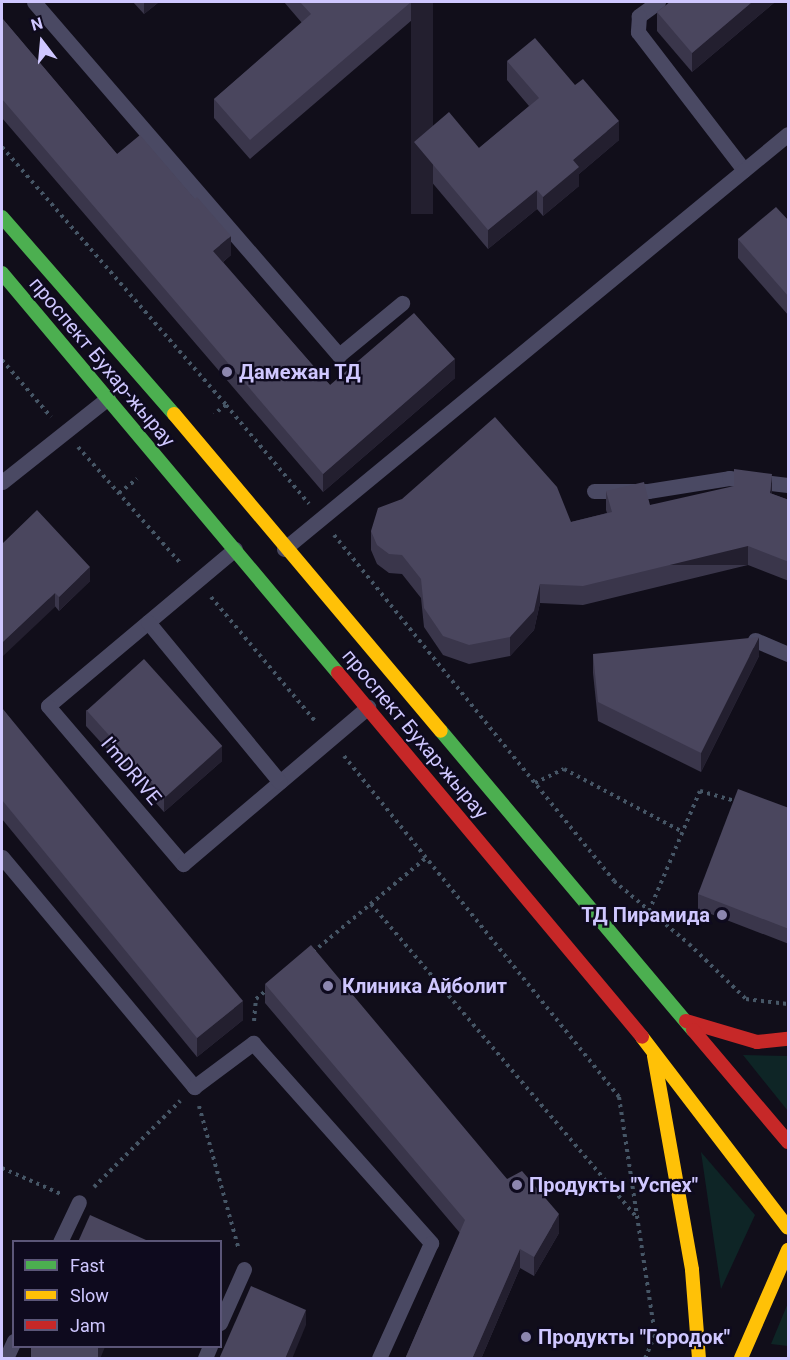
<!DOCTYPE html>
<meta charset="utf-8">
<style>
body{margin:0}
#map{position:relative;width:790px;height:1360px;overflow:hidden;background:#110e1a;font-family:Roboto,sans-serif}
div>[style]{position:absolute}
.green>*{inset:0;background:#0e2526}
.path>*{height:4px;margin-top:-2px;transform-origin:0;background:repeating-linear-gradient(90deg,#465666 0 3px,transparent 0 7.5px)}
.lane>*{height:15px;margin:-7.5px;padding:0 7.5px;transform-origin:7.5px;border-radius:7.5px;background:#4a4963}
.fast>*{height:14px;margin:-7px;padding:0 7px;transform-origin:7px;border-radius:7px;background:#4caf50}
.slow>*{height:14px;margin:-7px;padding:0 7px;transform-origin:7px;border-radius:7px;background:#ffc107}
.jam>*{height:14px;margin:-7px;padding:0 7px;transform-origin:7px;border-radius:7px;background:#c62828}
.wall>*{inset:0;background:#3a364b}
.shaded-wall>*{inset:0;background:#231f2f;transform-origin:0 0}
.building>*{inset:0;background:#4a465e;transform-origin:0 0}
.dots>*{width:16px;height:16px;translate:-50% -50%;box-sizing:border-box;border:3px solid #0e0a1e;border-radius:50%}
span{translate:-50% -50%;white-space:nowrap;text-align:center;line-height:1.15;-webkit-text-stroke:4.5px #0e0a1e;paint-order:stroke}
.street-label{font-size:20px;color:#cfc7ff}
.poi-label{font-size:20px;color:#cfc7ff;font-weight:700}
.left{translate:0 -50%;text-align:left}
.right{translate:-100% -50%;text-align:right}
.frame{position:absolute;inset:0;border:3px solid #cfc7ff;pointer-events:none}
.legend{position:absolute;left:12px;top:1240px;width:210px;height:108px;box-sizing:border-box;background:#0e0a1e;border:2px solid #5b5678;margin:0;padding:8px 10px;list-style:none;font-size:18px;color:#cfc7ff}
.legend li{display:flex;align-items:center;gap:12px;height:30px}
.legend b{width:30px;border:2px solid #5b5678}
.north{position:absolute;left:12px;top:12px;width:60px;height:60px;-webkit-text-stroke:4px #0e0a1e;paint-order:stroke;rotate:344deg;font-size:16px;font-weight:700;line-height:24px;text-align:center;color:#cfc7ff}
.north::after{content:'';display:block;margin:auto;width:21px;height:27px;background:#cfc7ff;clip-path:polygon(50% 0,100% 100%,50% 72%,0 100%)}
</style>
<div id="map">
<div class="green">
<i style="clip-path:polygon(743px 1055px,788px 1056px,788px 1111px)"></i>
<i style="clip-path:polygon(701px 1152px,755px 1215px,721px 1289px)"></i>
<i style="clip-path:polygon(788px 1303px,788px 1346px,771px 1344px)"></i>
</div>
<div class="path">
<i style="left:2px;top:147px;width:342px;rotate:49deg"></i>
<i style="left:226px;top:405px;width:15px;rotate:143deg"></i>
<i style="left:2px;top:360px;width:75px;rotate:49.3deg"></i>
<i style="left:226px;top:405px;width:129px;rotate:50deg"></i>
<i style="left:78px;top:447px;width:157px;rotate:48.6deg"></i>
<i style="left:119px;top:493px;width:23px;rotate:-38deg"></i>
<i style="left:334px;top:535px;width:445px;rotate:51deg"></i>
<i style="left:614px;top:881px;width:98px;rotate:40deg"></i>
<i style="left:689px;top:944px;width:79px;rotate:44deg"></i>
<i style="left:746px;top:999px;width:42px;rotate:6.8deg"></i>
<i style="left:211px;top:597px;width:163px;rotate:50deg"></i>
<i style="left:344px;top:756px;width:438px;rotate:51.1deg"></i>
<i style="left:619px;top:1097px;width:241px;rotate:81.4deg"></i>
<i style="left:655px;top:1335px;width:25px;rotate:113deg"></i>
<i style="left:535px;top:783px;width:32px;rotate:-26deg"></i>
<i style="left:564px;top:769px;width:135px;rotate:27.9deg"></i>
<i style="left:371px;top:904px;width:412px;rotate:49.7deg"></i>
<i style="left:649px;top:911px;width:130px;rotate:-67deg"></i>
<i style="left:700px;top:791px;width:37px;rotate:16deg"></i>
<i style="left:313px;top:952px;width:147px;rotate:-39.8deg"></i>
<i style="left:254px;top:1021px;width:22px;rotate:-85deg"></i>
<i style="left:256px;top:999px;width:16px;rotate:-40deg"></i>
<i style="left:199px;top:1106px;width:149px;rotate:74.5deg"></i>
<i style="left:2px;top:1168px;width:64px;rotate:23.8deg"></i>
<i style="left:94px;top:1187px;width:122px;rotate:-45deg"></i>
</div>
<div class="lane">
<i style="left:34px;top:2px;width:467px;rotate:49.2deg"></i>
<i style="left:339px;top:355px;width:82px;rotate:-39.5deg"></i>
<i style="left:658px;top:2px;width:24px;rotate:144deg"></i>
<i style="left:639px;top:16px;width:16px;rotate:94deg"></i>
<i style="left:638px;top:32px;width:174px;rotate:52.5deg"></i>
<i style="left:2px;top:482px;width:135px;rotate:-38.4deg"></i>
<i style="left:594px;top:491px;width:54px"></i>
<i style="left:648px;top:491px;width:82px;rotate:-9.1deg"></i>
<i style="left:729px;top:478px;width:59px;rotate:6.8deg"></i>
<i style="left:235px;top:549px;width:244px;rotate:140deg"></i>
<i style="left:48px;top:706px;width:208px;rotate:49.5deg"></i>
<i style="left:183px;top:864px;width:243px;rotate:-40.3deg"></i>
<i style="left:284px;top:549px;width:653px;rotate:-39.47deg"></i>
<i style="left:148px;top:622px;width:207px;rotate:50.5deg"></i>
<i style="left:755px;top:640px;width:36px;rotate:23deg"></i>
<i style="left:2px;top:857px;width:300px;rotate:50.1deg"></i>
<i style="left:194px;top:1087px;width:74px;rotate:-36.7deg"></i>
<i style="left:253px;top:1043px;width:268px;rotate:48.3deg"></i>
<i style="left:431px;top:1243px;width:126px;rotate:114.3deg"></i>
<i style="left:60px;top:1242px;width:44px;rotate:-64.6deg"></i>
<i style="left:220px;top:1323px;width:59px;rotate:-66deg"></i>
<i style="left:6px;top:1358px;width:19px;rotate:-65deg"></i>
<i style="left:205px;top:1358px;width:13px;rotate:-67deg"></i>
</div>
<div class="fast">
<i style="left:2px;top:217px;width:262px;rotate:48.9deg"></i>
<i style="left:2px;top:273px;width:522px;rotate:49.97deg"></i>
<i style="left:441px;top:731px;width:391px;rotate:49.9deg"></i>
</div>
<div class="slow">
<i style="left:174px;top:414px;width:414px;rotate:49.9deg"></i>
<i style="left:642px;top:1037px;width:240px;rotate:52.6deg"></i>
<i style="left:654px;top:1056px;width:217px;rotate:79.9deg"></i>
<i style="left:692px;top:1270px;width:88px;rotate:85.5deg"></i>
<i style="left:741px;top:1358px;width:118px;rotate:-66.5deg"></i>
</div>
<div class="jam">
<i style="left:338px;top:673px;width:474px;rotate:50.1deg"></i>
<i style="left:686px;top:1021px;width:74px;rotate:16.5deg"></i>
<i style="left:757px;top:1042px;width:31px;rotate:-6deg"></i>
<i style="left:693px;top:1030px;width:147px;rotate:49.7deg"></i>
</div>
<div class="wall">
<i style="clip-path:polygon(133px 2px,159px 2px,144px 14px)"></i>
<i style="clip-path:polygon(284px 2px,433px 2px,250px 159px,214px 118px,214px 99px,302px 23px)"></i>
<i style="clip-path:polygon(670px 2px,775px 2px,692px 72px,657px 31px,657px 12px)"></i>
<i style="clip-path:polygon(2px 18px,117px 154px,231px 255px,223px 262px,330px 385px,455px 378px,323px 492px,2px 118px)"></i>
<i style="clip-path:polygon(507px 61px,619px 140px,579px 174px,579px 186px,543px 216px,537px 209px,488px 249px,414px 161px,414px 142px,479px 148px,529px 106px,507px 80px)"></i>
<i style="clip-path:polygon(789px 221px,789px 316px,738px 258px,738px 239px)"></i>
<i style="clip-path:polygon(606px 491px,650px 505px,772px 494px,789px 500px,789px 581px,748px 565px,583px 605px,540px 603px,534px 630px,510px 656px,469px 664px,443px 655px,424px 627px,421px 598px,402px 574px,389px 573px,377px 564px,371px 550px,371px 531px,571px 522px,607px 513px,606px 510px)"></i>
<i style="clip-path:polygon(2px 544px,90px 581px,59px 611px)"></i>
<i style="clip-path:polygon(593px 654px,759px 656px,701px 772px,598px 721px,593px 673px)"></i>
<i style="clip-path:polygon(2px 708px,243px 1020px,197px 1057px,2px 819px)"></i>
<i style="clip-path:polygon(86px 710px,222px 761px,164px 812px,86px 726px)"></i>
<i style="clip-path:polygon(789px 808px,789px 944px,698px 909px,698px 894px)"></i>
<i style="clip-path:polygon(265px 984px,507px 1179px,559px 1233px,534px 1276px,520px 1268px,481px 1359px,405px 1359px,460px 1233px,265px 1003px)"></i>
</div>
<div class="shaded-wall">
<i style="clip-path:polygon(144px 2px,159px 2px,144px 14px)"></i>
<i style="left:411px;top:2px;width:22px;height:212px"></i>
<i style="clip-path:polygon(752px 2px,775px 2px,692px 72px,692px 53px)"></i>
<i style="clip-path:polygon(619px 121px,619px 140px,579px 174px,579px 186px,543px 216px,543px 197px,573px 160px)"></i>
<i style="clip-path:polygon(537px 190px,537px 209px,488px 249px,488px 230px)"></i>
<i style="clip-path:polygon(231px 236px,231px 255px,213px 270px,213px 251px)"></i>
<i style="clip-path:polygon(455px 359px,455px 378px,323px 492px,323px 474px)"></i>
<i style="clip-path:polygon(772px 474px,772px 493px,770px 512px,770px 493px)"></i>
<i style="left:748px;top:546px;width:19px;height:170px;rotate:90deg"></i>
<i style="clip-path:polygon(90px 567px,90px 581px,59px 611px,59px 597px)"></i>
<i style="clip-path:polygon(540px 584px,540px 603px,534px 630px,510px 656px,510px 637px)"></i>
<i style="clip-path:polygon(55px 593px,55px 607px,2px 657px,2px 643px)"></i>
<i style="clip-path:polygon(759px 637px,759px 656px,701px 772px,701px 753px)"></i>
<i style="clip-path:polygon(222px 746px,222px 761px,164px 812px,164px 797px)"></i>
<i style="clip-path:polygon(243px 1001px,243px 1020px,197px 1057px,197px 1038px)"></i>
<i style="clip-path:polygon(559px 1214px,559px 1233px,534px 1276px,534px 1257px)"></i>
<i style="clip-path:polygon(520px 1249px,520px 1268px,481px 1359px,472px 1359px)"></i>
<i style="clip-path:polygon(306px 1310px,306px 1325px,292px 1359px,285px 1359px)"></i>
<i style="clip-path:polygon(98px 1347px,105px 1347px,100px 1359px,93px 1359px)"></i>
</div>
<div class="building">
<i style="clip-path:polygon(300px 2px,411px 2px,250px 140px,214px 99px,311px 14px)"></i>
<i style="clip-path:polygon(670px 2px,752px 2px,692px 53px,657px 12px)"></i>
<i style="clip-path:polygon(2px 18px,117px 154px,140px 135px,195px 199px,197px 197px,231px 236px,213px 251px,330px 385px,414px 313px,455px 359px,323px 474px,2px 99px)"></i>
<i style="clip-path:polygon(535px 38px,575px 85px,583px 79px,619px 121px,573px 160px,579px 167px,543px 197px,537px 190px,488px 230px,414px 142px,449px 112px,479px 148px,539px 98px,507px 61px)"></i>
<i style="clip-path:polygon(776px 207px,789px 221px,789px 297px,738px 239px)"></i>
<i style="clip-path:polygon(495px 417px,557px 487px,571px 522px,612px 512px,606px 491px,644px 482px,650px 505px,734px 486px,734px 469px,772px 474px,770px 493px,789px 500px,789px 562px,748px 546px,583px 586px,540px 584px,534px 611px,510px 637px,469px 645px,443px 636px,424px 608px,421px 579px,402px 555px,389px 554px,377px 545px,371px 531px,378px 508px,402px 499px)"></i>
<i style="clip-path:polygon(37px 510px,90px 567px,59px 597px,55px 593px,2px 643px,2px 544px)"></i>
<i style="clip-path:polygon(759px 637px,701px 753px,598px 702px,593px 654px)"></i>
<i style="left:144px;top:659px;width:117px;height:77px;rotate:48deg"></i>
<i style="clip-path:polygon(2px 708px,243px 1001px,197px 1038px,2px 800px)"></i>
<i style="clip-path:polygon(738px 789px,789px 808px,789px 929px,698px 894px)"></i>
<i style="clip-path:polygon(311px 945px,507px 1179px,522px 1171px,559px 1214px,534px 1257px,520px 1249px,472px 1359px,405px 1359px,465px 1220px,265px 984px)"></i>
<i style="clip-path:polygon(90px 1215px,146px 1240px,145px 1242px,78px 1242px)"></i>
<i style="clip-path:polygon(251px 1286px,306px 1310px,285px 1359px,219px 1359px)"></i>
<i style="left:31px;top:1347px;width:67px;height:13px"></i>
</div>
<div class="dots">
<i style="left:227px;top:372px;background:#8c86af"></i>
<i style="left:722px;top:915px;background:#8c86af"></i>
<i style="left:328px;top:986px;background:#8c86af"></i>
<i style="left:517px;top:1185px;background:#8c86af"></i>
<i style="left:526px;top:1337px;background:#8c86af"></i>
</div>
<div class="street-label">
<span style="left:102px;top:362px;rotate:50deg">проспект Бухар-жырау</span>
<span style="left:415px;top:734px;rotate:50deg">проспект Бухар-жырау</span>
<span style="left:131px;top:771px;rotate:50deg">I'mDRIVE</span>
</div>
<div class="poi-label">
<span class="left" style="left:239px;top:372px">Дамежан ТД</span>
<span class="right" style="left:710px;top:915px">ТД Пирамида</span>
<span class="left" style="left:342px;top:986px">Клиника Айболит</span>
<span class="left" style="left:529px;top:1185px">Продукты "Успех"</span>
<span class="left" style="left:538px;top:1337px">Продукты "Городок"</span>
</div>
<div class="frame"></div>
<ul class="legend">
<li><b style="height:8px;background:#4caf50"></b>Fast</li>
<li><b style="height:8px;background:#ffc107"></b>Slow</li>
<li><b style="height:8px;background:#c62828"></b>Jam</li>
</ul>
<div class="north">N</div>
</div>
